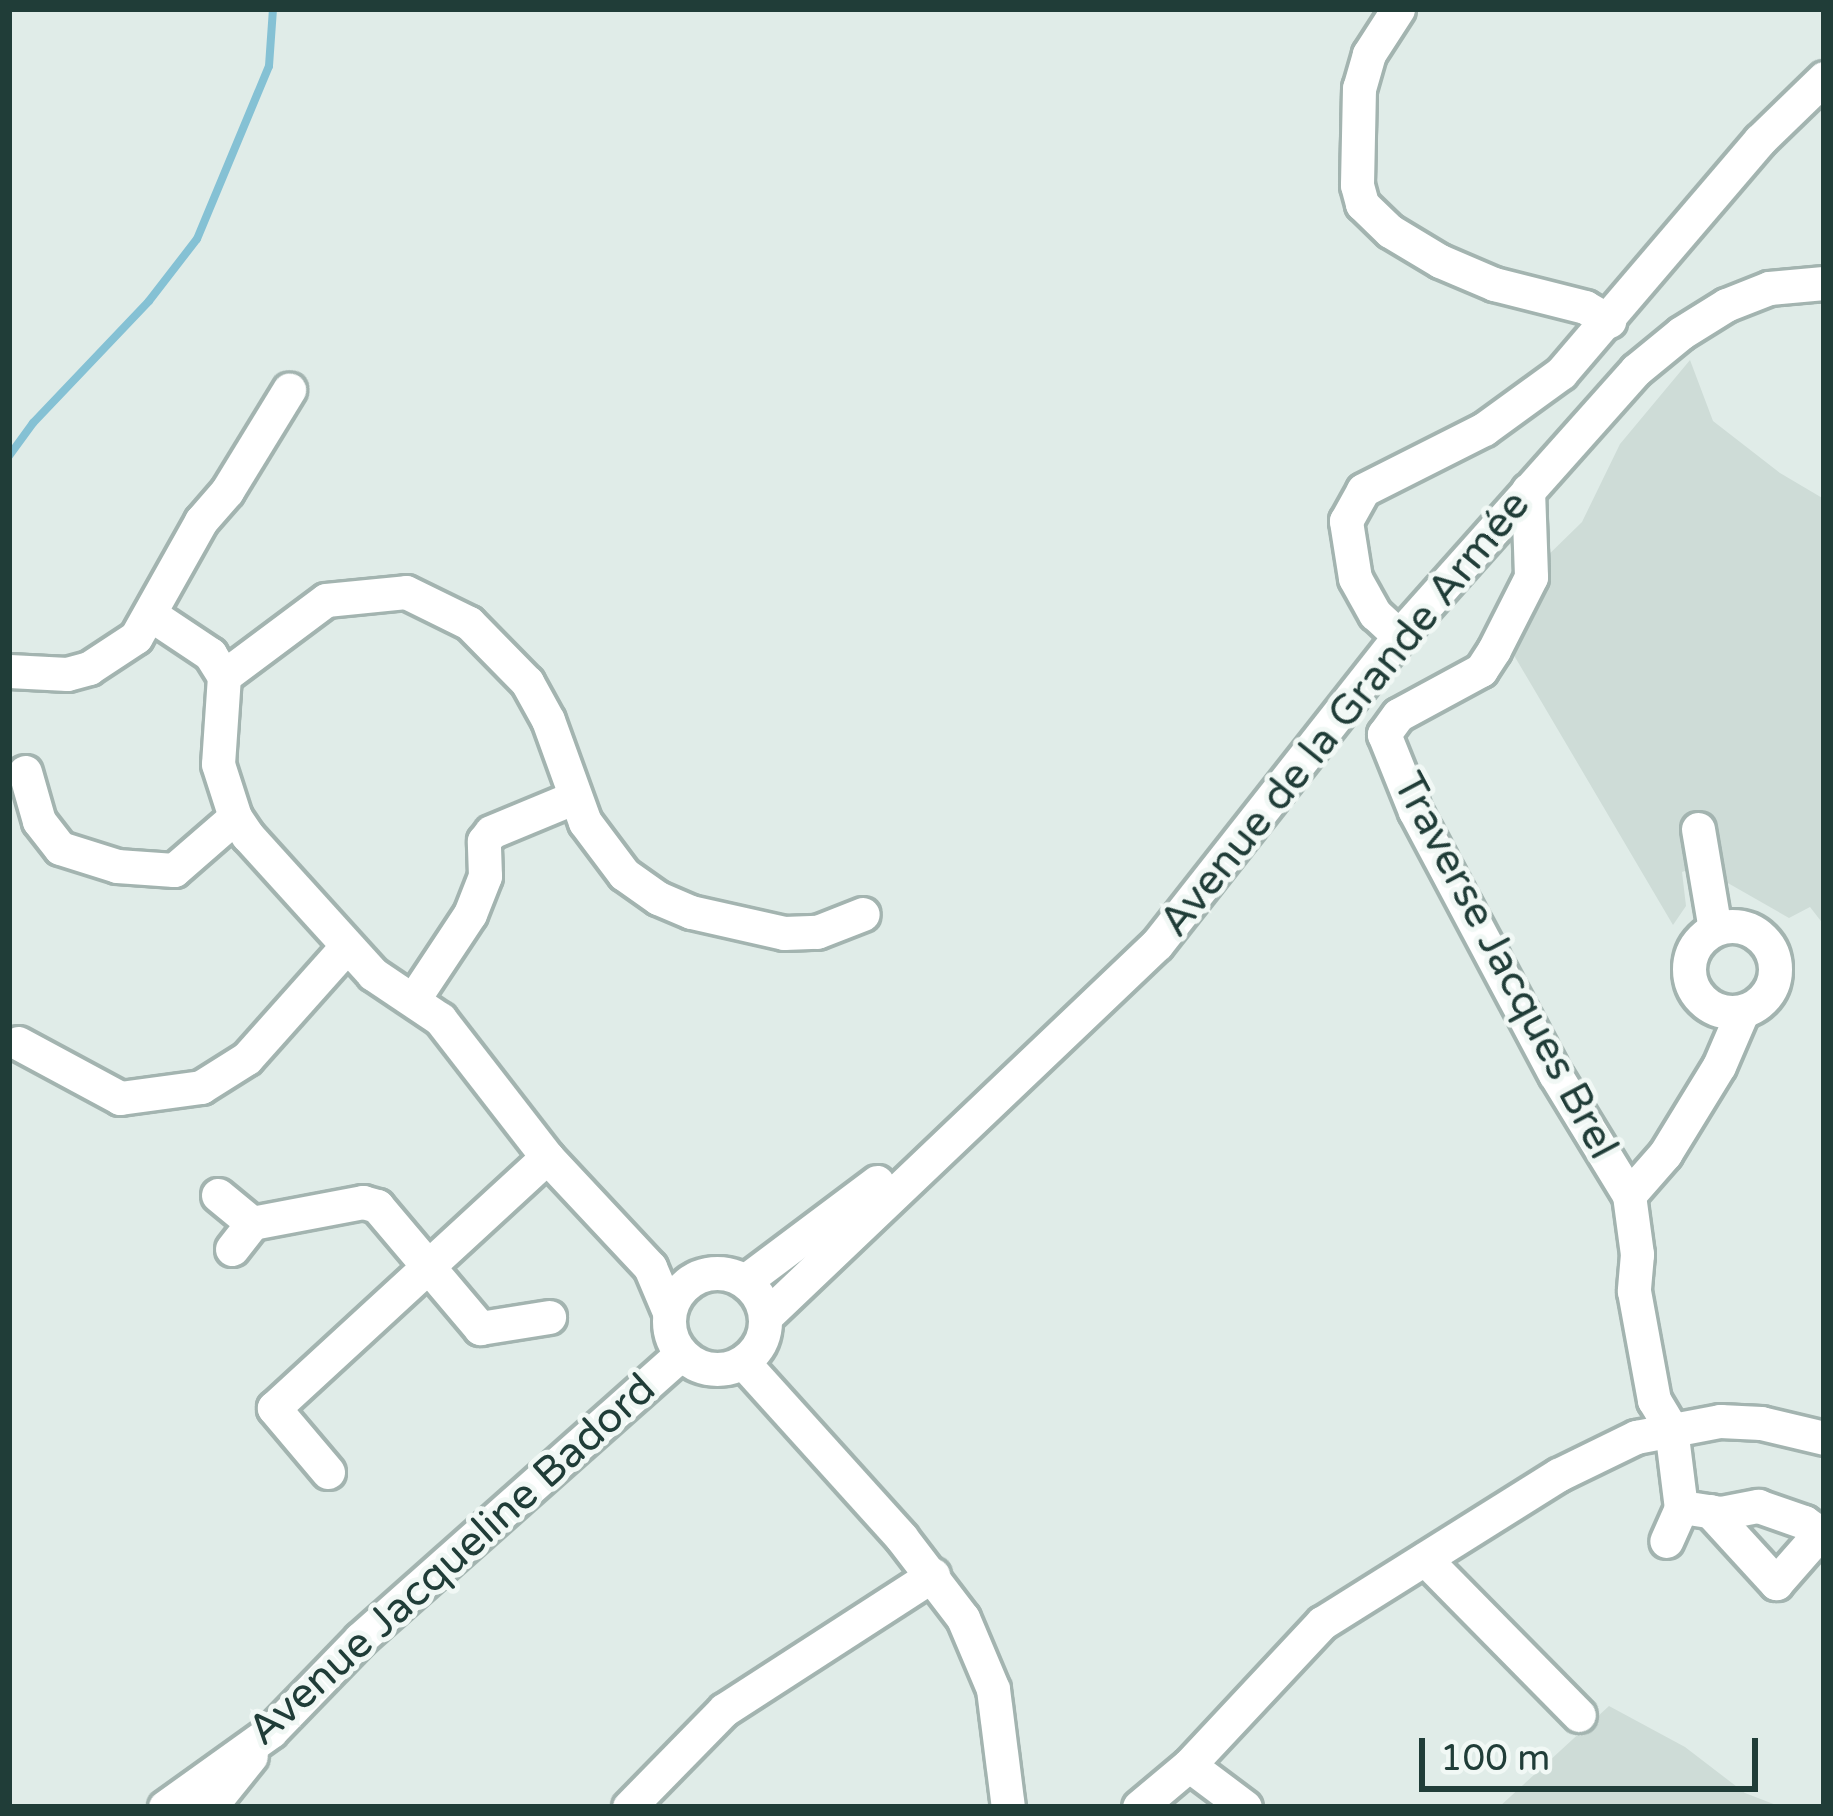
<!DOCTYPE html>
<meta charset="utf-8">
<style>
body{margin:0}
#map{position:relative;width:1833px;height:1816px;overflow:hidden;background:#e0ece8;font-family:"Varela Round",sans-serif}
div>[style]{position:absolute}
.built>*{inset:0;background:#cedcd7}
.stream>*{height:8px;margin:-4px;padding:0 4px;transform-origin:4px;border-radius:4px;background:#85c1d4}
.roads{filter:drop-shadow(3px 0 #a3b4b0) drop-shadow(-3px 0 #a3b4b0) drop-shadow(0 3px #a3b4b0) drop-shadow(0 -3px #a3b4b0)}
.minor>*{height:33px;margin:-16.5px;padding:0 16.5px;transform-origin:16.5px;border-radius:16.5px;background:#fff}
.minor>.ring{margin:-16.5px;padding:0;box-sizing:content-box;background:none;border:33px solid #fff;border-radius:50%}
span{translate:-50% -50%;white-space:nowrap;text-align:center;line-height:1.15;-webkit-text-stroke:10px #f1f8f5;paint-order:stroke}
.street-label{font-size:42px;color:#203d38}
.frame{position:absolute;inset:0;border:12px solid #203d38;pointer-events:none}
.scale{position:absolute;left:1419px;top:1738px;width:339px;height:54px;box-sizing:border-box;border:6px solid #203d38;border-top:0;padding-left:15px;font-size:36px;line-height:42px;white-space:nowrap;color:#203d38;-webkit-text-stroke:9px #f1f8f5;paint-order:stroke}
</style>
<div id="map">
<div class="built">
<i style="clip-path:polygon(1690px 360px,1713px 421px,1780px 473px,1824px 499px,1824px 925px,1810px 907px,1789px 918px,1698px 866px,1682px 872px,1686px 906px,1673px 925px,1505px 640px,1537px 566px,1582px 522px,1620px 444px)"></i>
<i style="clip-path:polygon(1609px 1706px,1685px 1747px,1745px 1793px,1781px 1807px,1499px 1807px)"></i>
</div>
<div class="stream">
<i style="left:9px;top:456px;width:41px;rotate:-54deg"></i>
<i style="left:33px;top:423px;width:168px;rotate:-46.4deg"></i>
<i style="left:149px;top:301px;width:78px;rotate:-52.3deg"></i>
<i style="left:197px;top:239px;width:187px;rotate:-67.4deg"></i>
<i style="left:269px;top:66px;width:57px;rotate:-86deg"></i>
</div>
<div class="roads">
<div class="minor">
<i style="left:1398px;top:9px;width:54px;rotate:122.8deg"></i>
<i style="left:1369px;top:54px;width:35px;rotate:106deg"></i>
<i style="left:1359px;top:88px;width:97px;rotate:91.2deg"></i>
<i style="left:1357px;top:185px;width:20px;rotate:75deg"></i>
<i style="left:1362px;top:204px;width:39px;rotate:44deg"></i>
<i style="left:1390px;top:231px;width:58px;rotate:31deg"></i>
<i style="left:1440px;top:261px;width:59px;rotate:23.1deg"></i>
<i style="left:1494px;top:284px;width:94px;rotate:14.2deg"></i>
<i style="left:1585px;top:307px;width:28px;rotate:30deg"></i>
<i style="left:1528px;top:490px;width:87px;rotate:88deg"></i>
<i style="left:1531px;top:577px;width:82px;rotate:116.9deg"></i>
<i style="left:1494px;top:650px;width:24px;rotate:123deg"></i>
<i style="left:1481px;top:670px;width:94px;rotate:151.5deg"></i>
<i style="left:1398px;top:715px;width:24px;rotate:126deg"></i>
<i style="left:1384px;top:734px;width:83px;rotate:68.1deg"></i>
<i style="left:1415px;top:811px;width:298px;rotate:62deg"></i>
<i style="left:1555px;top:1074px;width:142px;rotate:58.6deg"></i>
<i style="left:1629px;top:1195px;width:60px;rotate:82.3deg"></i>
<i style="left:1637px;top:1254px;width:37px;rotate:95deg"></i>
<i style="left:1634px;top:1291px;width:111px;rotate:79.6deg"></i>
<i style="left:1654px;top:1400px;width:33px;rotate:59deg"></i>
<i style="left:1671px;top:1428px;width:81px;rotate:82.9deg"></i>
<i style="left:1681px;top:1508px;width:36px;rotate:114deg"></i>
<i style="left:153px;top:616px;width:69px;rotate:33.7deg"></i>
<i style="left:210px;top:654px;width:26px;rotate:58deg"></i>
<i style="left:224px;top:676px;width:88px;rotate:93.9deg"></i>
<i style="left:218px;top:764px;width:56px;rotate:72.2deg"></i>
<i style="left:235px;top:817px;width:23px;rotate:56deg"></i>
<i style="left:248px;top:836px;width:186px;rotate:47.8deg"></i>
<i style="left:373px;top:974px;width:81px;rotate:33.9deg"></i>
<i style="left:440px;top:1019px;width:175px;rotate:52.2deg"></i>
<i style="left:547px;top:1157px;width:151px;rotate:46.9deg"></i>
<i style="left:650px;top:1267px;width:49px;rotate:67.1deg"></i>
<i style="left:1399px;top:636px;width:33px;rotate:-137deg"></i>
<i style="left:1375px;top:614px;width:41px;rotate:-119.1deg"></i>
<i style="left:1355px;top:578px;width:58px;rotate:-99deg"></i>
<i style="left:1346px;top:521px;width:35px;rotate:-61deg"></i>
<i style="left:1363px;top:490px;width:136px;rotate:-26.8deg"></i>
<i style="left:1484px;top:429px;width:95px;rotate:-36deg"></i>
<i style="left:1561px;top:373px;width:306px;rotate:-49.5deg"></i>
<i style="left:1760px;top:140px;width:89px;rotate:-44.1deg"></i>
<i style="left:9px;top:671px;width:58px;rotate:3deg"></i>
<i style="left:67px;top:674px;width:23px;rotate:-15deg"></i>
<i style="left:89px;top:668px;width:56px;rotate:-33.4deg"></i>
<i style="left:136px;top:637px;width:133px;rotate:-60.7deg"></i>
<i style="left:201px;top:521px;width:40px;rotate:-49deg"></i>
<i style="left:227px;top:491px;width:119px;rotate:-58.5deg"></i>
<i style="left:224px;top:676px;width:127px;rotate:-36.7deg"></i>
<i style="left:326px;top:600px;width:80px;rotate:-5.7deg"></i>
<i style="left:406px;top:592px;width:70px;rotate:26.2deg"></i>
<i style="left:469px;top:623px;width:83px;rotate:45.5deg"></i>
<i style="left:527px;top:682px;width:43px;rotate:61.1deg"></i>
<i style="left:548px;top:720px;width:109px;rotate:70.1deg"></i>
<i style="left:585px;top:822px;width:65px;rotate:53.1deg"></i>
<i style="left:624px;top:874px;width:42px;rotate:35.2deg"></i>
<i style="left:658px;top:898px;width:36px;rotate:23deg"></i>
<i style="left:691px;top:912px;width:95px;rotate:12.7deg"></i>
<i style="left:784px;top:933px;width:33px;rotate:-2deg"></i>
<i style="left:817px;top:932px;width:49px;rotate:-21.4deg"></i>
<i style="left:25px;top:772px;width:51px;rotate:74.1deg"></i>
<i style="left:39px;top:821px;width:34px;rotate:52deg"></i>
<i style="left:60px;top:848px;width:60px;rotate:17.5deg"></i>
<i style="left:117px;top:866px;width:57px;rotate:4deg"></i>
<i style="left:174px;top:870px;width:81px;rotate:-41deg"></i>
<i style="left:1698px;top:829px;width:101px;rotate:80.4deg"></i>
<i class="ring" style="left:1689px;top:926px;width:53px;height:53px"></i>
<i style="left:413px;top:1000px;width:103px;rotate:-56.5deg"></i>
<i style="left:470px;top:914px;width:41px;rotate:-68.5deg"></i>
<i style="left:485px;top:876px;width:35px;rotate:-92deg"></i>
<i style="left:484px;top:841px;width:11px;rotate:-52deg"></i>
<i style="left:491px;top:832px;width:91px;rotate:-22.6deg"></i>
<i style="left:18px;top:1043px;width:116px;rotate:28.3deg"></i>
<i style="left:120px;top:1098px;width:82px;rotate:-7.7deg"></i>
<i style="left:201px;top:1087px;width:54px;rotate:-32.2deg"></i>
<i style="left:247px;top:1058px;width:149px;rotate:-48.3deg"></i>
<i style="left:218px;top:1195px;width:44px;rotate:39.5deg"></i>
<i style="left:252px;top:1223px;width:113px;rotate:-10.7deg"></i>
<i style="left:363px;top:1202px;width:15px;rotate:16deg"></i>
<i style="left:377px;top:1206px;width:160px;rotate:49.8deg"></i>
<i style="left:480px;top:1328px;width:70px;rotate:-9.1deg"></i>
<i style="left:1629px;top:1195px;width:55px;rotate:-48.7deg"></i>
<i style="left:1665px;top:1154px;width:103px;rotate:-58.5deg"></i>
<i style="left:1719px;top:1066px;width:56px;rotate:-66.7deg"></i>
<i style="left:232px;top:1249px;width:33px;rotate:-52deg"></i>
<i class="ring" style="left:669px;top:1273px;width:63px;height:63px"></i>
<i style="left:745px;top:1281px;width:165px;rotate:-36.9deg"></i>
<i style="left:765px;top:1317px;width:541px;rotate:-43.58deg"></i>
<i style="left:1157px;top:944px;width:392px;rotate:-51.8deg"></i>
<i style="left:1399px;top:636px;width:356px;rotate:-48.3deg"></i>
<i style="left:1636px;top:370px;width:58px;rotate:-39.4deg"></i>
<i style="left:1681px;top:333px;width:53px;rotate:-31.9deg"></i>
<i style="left:1726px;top:305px;width:46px;rotate:-21.6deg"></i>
<i style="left:1769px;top:288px;width:55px;rotate:-5.2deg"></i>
<i style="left:743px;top:1362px;width:236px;rotate:47.9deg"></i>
<i style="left:901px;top:1537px;width:102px;rotate:52.6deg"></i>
<i style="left:963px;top:1618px;width:77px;rotate:67.1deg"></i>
<i style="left:993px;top:1689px;width:119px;rotate:82.8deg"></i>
<i style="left:328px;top:1472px;width:84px;rotate:-130.2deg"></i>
<i style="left:274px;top:1408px;width:371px;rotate:-42.6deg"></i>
<i style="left:1695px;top:1509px;width:26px;rotate:9deg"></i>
<i style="left:1721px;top:1513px;width:38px;rotate:-11deg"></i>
<i style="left:1758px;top:1506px;width:49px;rotate:19.2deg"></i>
<i style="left:1804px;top:1522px;width:24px;rotate:35deg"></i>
<i style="left:1710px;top:1511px;width:98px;rotate:47.5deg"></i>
<i style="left:1776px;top:1583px;width:67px;rotate:-48.7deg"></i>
<i style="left:1425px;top:1559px;width:219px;rotate:45.4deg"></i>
<i style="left:1189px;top:1765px;width:70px;rotate:36.9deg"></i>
<i style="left:165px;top:1807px;width:130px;rotate:-35.6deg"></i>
<i style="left:271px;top:1731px;width:128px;rotate:-45.9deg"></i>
<i style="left:360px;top:1639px;width:429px;rotate:-41.6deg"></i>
<i style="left:210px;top:1807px;width:65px;rotate:-51.2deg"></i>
<i style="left:629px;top:1807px;width:136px;rotate:-45.6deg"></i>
<i style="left:724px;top:1710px;width:249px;rotate:-32.9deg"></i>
<i style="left:1139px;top:1807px;width:65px;rotate:-40deg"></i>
<i style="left:1189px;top:1765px;width:195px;rotate:-46.9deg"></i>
<i style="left:1322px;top:1623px;width:279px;rotate:-32.1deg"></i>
<i style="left:1558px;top:1475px;width:87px;rotate:-26deg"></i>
<i style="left:1636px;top:1437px;width:86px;rotate:-10.8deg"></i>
<i style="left:1720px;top:1421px;width:41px;rotate:2.8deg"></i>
<i style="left:1761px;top:1423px;width:65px;rotate:13.4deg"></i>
</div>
</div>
<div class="street-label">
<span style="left:1345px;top:714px;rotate:-51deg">Avenue de la Grande Armée</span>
<span style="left:1505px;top:966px;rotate:62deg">Traverse Jacques Brel</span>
<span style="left:452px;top:1560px;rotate:-42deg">Avenue Jacqueline Badord</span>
</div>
<div class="frame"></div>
<div class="scale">100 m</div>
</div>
